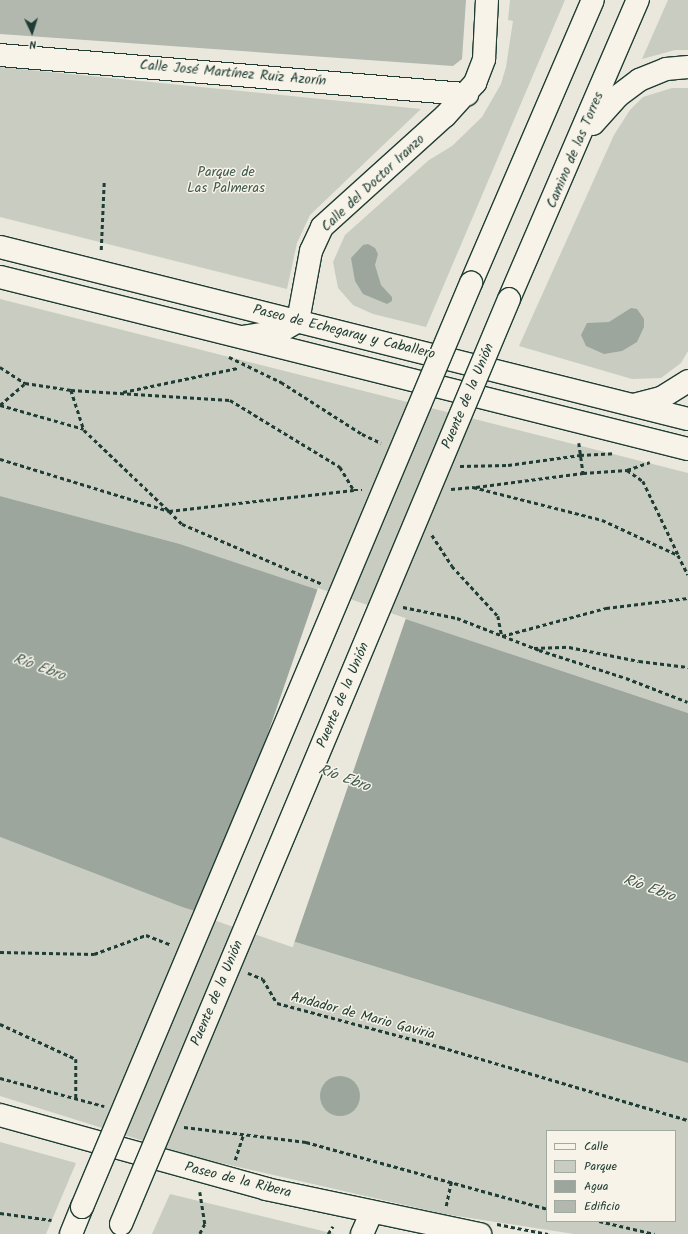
<!DOCTYPE html>
<meta charset="utf-8">
<style>
body{margin:0}
#map{position:relative;width:688px;height:1234px;overflow:hidden;background:#eae8dd;font-family:Kalam,sans-serif}
div>[style]{position:absolute}
.green>*{inset:0;background:#c8ccc1}
.water>*{inset:0;background:#9ca69c}
.round{border-radius:50%}
.pier>*{inset:0;background:#eae8dd;transform-origin:0 0}
.building>*{inset:0;background:#b2b8ae}
.path>*{height:2.5px;margin-top:-1.25px;transform-origin:0;background:repeating-linear-gradient(90deg,#1f3d34 0 4px,transparent 0 7px)}
.roads{filter:drop-shadow(1px 0 #1f3d34) drop-shadow(-1px 0 #1f3d34) drop-shadow(0 1px #1f3d34) drop-shadow(0 -1px #1f3d34)}
.minor>*{height:22px;margin:-11px;padding:0 11px;transform-origin:11px;border-radius:11px;background:#f7f3e8}
.tertiary>*{height:22px;margin:-11px;padding:0 11px;transform-origin:11px;border-radius:11px;background:#f7f3e8}
.secondary>*{height:22px;margin:-11px;padding:0 11px;transform-origin:11px;border-radius:11px;background:#f7f3e8}
.primary>*{height:22px;margin:-11px;padding:0 11px;transform-origin:11px;border-radius:11px;background:#f7f3e8}
.bridges{filter:drop-shadow(1px 0 #1f3d34) drop-shadow(-1px 0 #1f3d34) drop-shadow(0 1px #1f3d34) drop-shadow(0 -1px #1f3d34)}
.primary-bridge>*{height:22px;margin:-11px;padding:0 11px;transform-origin:11px;border-radius:11px;background:#f7f3e8}
span{translate:-50% -50%;white-space:nowrap;text-align:center;line-height:1.15;-webkit-text-stroke:3px #f7f3e8;paint-order:stroke}
.street-label{font-size:14px;color:#1f3d34}
.park-label{font-size:14px;color:#415a50}
.water-label{font-size:15px;color:#445c53;font-style:italic}
.legend{position:absolute;left:546px;top:1130px;width:130px;height:92px;box-sizing:border-box;background:#f7f3e8;border:1px solid #a1aaa0;margin:0;padding:5px 7px;list-style:none;font-size:12px;color:#1f3d34}
.legend li{display:flex;align-items:center;gap:8px;height:20px}
.legend b{width:20px;border:1px solid #a1aaa0}
.north{position:absolute;left:12px;top:12px;width:40px;height:40px;-webkit-text-stroke:3px #f7f3e8;paint-order:stroke;rotate:176deg;font-size:11px;font-weight:700;line-height:16px;text-align:center;color:#1f3d34}
.north::after{content:'';display:block;margin:auto;width:14px;height:18px;background:#1f3d34;clip-path:polygon(50% 0,100% 100%,50% 72%,0 100%)}
</style>
<div id="map">
<div class="green">
<i style="clip-path:polygon(510px 0,565px 0,426px 327px,373px 314px,353px 305px,338px 288px,333px 262px,345px 235px,429px 160px,452px 146px,482px 117px,501px 84px,506px 67px,513px 21px,508px 20px)"></i>
<i style="clip-path:polygon(668px 0,688px 0,688px 50px,675px 50px,642px 59px)"></i>
<i style="clip-path:polygon(0 67px,421px 109px,310px 215px,297px 243px,287px 289px,0 217px)"></i>
<i style="clip-path:polygon(672px 88px,688px 88px,688px 351px,681px 363px,661px 378px,632px 379px,519px 346px,614px 135px,630px 110px,643px 97px)"></i>
<i style="clip-path:polygon(0 299px,688px 473px,688px 713px,180px 544px,0 496px)"></i>
<i style="clip-path:polygon(evenodd,0 837px,182px 907px,688px 1063px,688px 1234px,574px 1234px,444px 1214px,195px 1157px,0 1096px,0 837px,547px 1131px,675px 1131px,675px 1221px,547px 1221px,547px 1131px)"></i>
<i style="clip-path:polygon(0 1142px,76px 1163px,46px 1234px,0 1234px)"></i>
<i style="clip-path:polygon(170px 1194px,335px 1234px,152px 1234px)"></i>
</div>
<div class="water">
<i style="clip-path:polygon(368px 244px,375px 248px,378px 254px,375px 265px,381px 285px,392px 297px,392px 301px,387px 304px,363px 294px,355px 281px,351px 258px,363px 245px)"></i>
<i style="clip-path:polygon(631px 308px,637px 309px,644px 319px,644px 327px,637px 342px,622px 351px,604px 354px,586px 346px,581px 335px,587px 323px,609px 322px)"></i>
<i style="clip-path:polygon(0 496px,180px 544px,688px 713px,688px 1063px,182px 907px,0 837px)"></i>
<i class="round" style="left:320px;top:1076px;width:40px;height:40px"></i>
</div>
<div class="pier">
<i style="left:318px;top:588px;width:93px;height:348px;rotate:19deg"></i>
</div>
<div class="building">
<i style="clip-path:polygon(0 0,466px 0,462px 59px,453px 66px,0 34px)"></i>
</div>
<div class="path">
<i style="left:101px;top:250px;width:69px;rotate:-87.5deg"></i>
<i style="left:229px;top:357px;width:58px;rotate:25.7deg"></i>
<i style="left:281px;top:382px;width:96px;rotate:32.7deg"></i>
<i style="left:362px;top:434px;width:21px;rotate:25deg"></i>
<i style="left:0;top:367px;width:30px;rotate:33deg"></i>
<i style="left:25px;top:383px;width:47px;rotate:8.7deg"></i>
<i style="left:71px;top:390px;width:159px;rotate:3.6deg"></i>
<i style="left:230px;top:400px;width:129px;rotate:31.3deg"></i>
<i style="left:340px;top:467px;width:27px;rotate:59deg"></i>
<i style="left:354px;top:490px;width:8px"></i>
<i style="left:71px;top:390px;width:42px;rotate:72deg"></i>
<i style="left:84px;top:430px;width:117px;rotate:43.6deg"></i>
<i style="left:169px;top:511px;width:186px;rotate:-6.5deg"></i>
<i style="left:123px;top:392px;width:117px;rotate:-11.8deg"></i>
<i style="left:0;top:405px;width:87px;rotate:15.9deg"></i>
<i style="left:0;top:405px;width:33px;rotate:-41deg"></i>
<i style="left:579px;top:443px;width:30px;rotate:82deg"></i>
<i style="left:0;top:459px;width:177px;rotate:17.1deg"></i>
<i style="left:169px;top:511px;width:18px;rotate:45deg"></i>
<i style="left:182px;top:524px;width:153px;rotate:23.1deg"></i>
<i style="left:460px;top:466px;width:48px;rotate:-1.2deg"></i>
<i style="left:508px;top:465px;width:73px;rotate:-7.9deg"></i>
<i style="left:580px;top:455px;width:34px;rotate:-3deg"></i>
<i style="left:627px;top:470px;width:24px;rotate:-19deg"></i>
<i style="left:476px;top:487px;width:108px;rotate:-7.5deg"></i>
<i style="left:583px;top:473px;width:44px;rotate:-3.9deg"></i>
<i style="left:627px;top:470px;width:19px;rotate:35deg"></i>
<i style="left:643px;top:481px;width:81px;rotate:64.4deg"></i>
<i style="left:451px;top:489px;width:22px;rotate:-5deg"></i>
<i style="left:473px;top:487px;width:133px;rotate:14.3deg"></i>
<i style="left:602px;top:520px;width:84px;rotate:24.7deg"></i>
<i style="left:678px;top:555px;width:22px;rotate:63deg"></i>
<i style="left:432px;top:535px;width:37px;rotate:57deg"></i>
<i style="left:452px;top:566px;width:68px;rotate:47.4deg"></i>
<i style="left:498px;top:616px;width:20px;rotate:79deg"></i>
<i style="left:502px;top:636px;width:108px;rotate:-15.1deg"></i>
<i style="left:606px;top:608px;width:83px;rotate:-7deg"></i>
<i style="left:403px;top:607px;width:55px;rotate:11.5deg"></i>
<i style="left:457px;top:618px;width:88px;rotate:21.3deg"></i>
<i style="left:539px;top:650px;width:91px;rotate:17.8deg"></i>
<i style="left:626px;top:678px;width:66px;rotate:21.2deg"></i>
<i style="left:534px;top:648px;width:35px;rotate:-2deg"></i>
<i style="left:569px;top:647px;width:71px;rotate:11.3deg"></i>
<i style="left:639px;top:661px;width:49px;rotate:7deg"></i>
<i style="left:0;top:952px;width:94px;rotate:1.2deg"></i>
<i style="left:94px;top:954px;width:55px;rotate:-20.1deg"></i>
<i style="left:146px;top:935px;width:26px;rotate:21deg"></i>
<i style="left:248px;top:973px;width:16px;rotate:22deg"></i>
<i style="left:263px;top:979px;width:28px;rotate:60deg"></i>
<i style="left:277px;top:1003px;width:170px;rotate:15deg"></i>
<i style="left:441px;top:1047px;width:258px;rotate:16.5deg"></i>
<i style="left:0;top:1024px;width:84px;rotate:24.7deg"></i>
<i style="left:76px;top:1059px;width:39px;rotate:90deg"></i>
<i style="left:0;top:1078px;width:108px;rotate:15.1deg"></i>
<i style="left:184px;top:1127px;width:123px;rotate:7deg"></i>
<i style="left:306px;top:1142px;width:250px;rotate:15.5deg"></i>
<i style="left:235px;top:1160px;width:26px;rotate:-72deg"></i>
<i style="left:200px;top:1192px;width:32px;rotate:81deg"></i>
<i style="left:205px;top:1224px;width:11px;rotate:117deg"></i>
<i style="left:446px;top:1206px;width:25px;rotate:-78deg"></i>
<i style="left:0;top:1213px;width:52px;rotate:7.7deg"></i>
<i style="left:599px;top:1221px;width:57px;rotate:13.1deg"></i>
<i style="left:497px;top:1224px;width:52px;rotate:11.1deg"></i>
<i style="left:328px;top:1234px;width:9px;rotate:-58deg"></i>
</div>
<div class="roads">
<div class="minor">
<i style="left:0;top:55px;width:469px;rotate:4.8deg"></i>
<i style="left:362px;top:1234px;width:24px;rotate:-66deg"></i>
</div>
<div class="tertiary">
<i style="left:242px;top:337px;width:39px;rotate:-9deg"></i>
<i style="left:281px;top:331px;width:20px;rotate:-30deg"></i>
<i style="left:298px;top:321px;width:71px;rotate:-79.5deg"></i>
<i style="left:311px;top:251px;width:26px;rotate:-65deg"></i>
<i style="left:322px;top:227px;width:166px;rotate:-42.1deg"></i>
<i style="left:445px;top:116px;width:45px;rotate:-47.7deg"></i>
<i style="left:475px;top:83px;width:26px;rotate:-69deg"></i>
<i style="left:484px;top:59px;width:59px;rotate:-87.1deg"></i>
</div>
<div class="secondary">
<i style="left:0;top:1115px;width:276px;rotate:15.5deg"></i>
<i style="left:266px;top:1189px;width:219px;rotate:11.9deg"></i>
</div>
<div class="primary">
<i style="left:593px;top:124px;width:38px;rotate:-48deg"></i>
<i style="left:618px;top:96px;width:26px;rotate:-37deg"></i>
<i style="left:639px;top:80px;width:29px;rotate:-22deg"></i>
<i style="left:666px;top:69px;width:22px;rotate:-5deg"></i>
<i style="left:0;top:247px;width:709px;rotate:14.04deg"></i>
<i style="left:0;top:277px;width:709px;rotate:14.04deg"></i>
<i style="left:471px;top:283px;width:308px;rotate:-66.7deg"></i>
<i style="left:509px;top:299px;width:326px;rotate:-66.7deg"></i>
<i style="left:634px;top:405px;width:28px;rotate:-15deg"></i>
<i style="left:661px;top:398px;width:32px;rotate:-32deg"></i>
<i style="left:71px;top:1234px;width:29px;rotate:-68deg"></i>
</div>
</div>
<div class="bridges">
<div class="primary-bridge">
<i style="left:82px;top:1207px;width:1003px;rotate:-67.17deg"></i>
<i style="left:121px;top:1224px;width:1003px;rotate:-67.24deg"></i>
</div>
</div>
<div class="street-label">
<span style="left:233px;top:73px;rotate:5deg">Calle José Martínez Ruiz Azorín</span>
<span style="left:575px;top:150px;rotate:-67deg">Camino de las Torres</span>
<span style="left:373px;top:183px;rotate:-43deg">Calle del Doctor Iranzo</span>
<span style="left:344px;top:332px;rotate:14deg">Paseo de Echegaray y Caballero</span>
<span style="left:468px;top:396px;rotate:-67deg">Puente de la Unión</span>
<span style="left:343px;top:695px;rotate:-67deg">Puente de la Unión</span>
<span style="left:217px;top:993px;rotate:-67deg">Puente de la Unión</span>
<span style="left:363px;top:1016px;rotate:15deg">Andador de Mario Gaviria</span>
<span style="left:238px;top:1180px;rotate:14deg">Paseo de la Ribera</span>
</div>
<div class="park-label">
<span style="left:226px;top:180px">Parque de<br>Las Palmeras</span>
</div>
<div class="water-label">
<span style="left:39px;top:668px;rotate:20deg">Río Ebro</span>
<span style="left:344px;top:779px;rotate:20deg">Río Ebro</span>
<span style="left:649px;top:889px;rotate:20deg">Río Ebro</span>
</div>
<ul class="legend">
<li><b style="height:5px;background:#f7f3e8"></b>Calle</li>
<li><b style="height:11px;background:#c8ccc1"></b>Parque</li>
<li><b style="height:11px;background:#9ca69c"></b>Agua</li>
<li><b style="height:11px;background:#b2b8ae"></b>Edificio</li>
</ul>
<div class="north">N</div>
</div>
